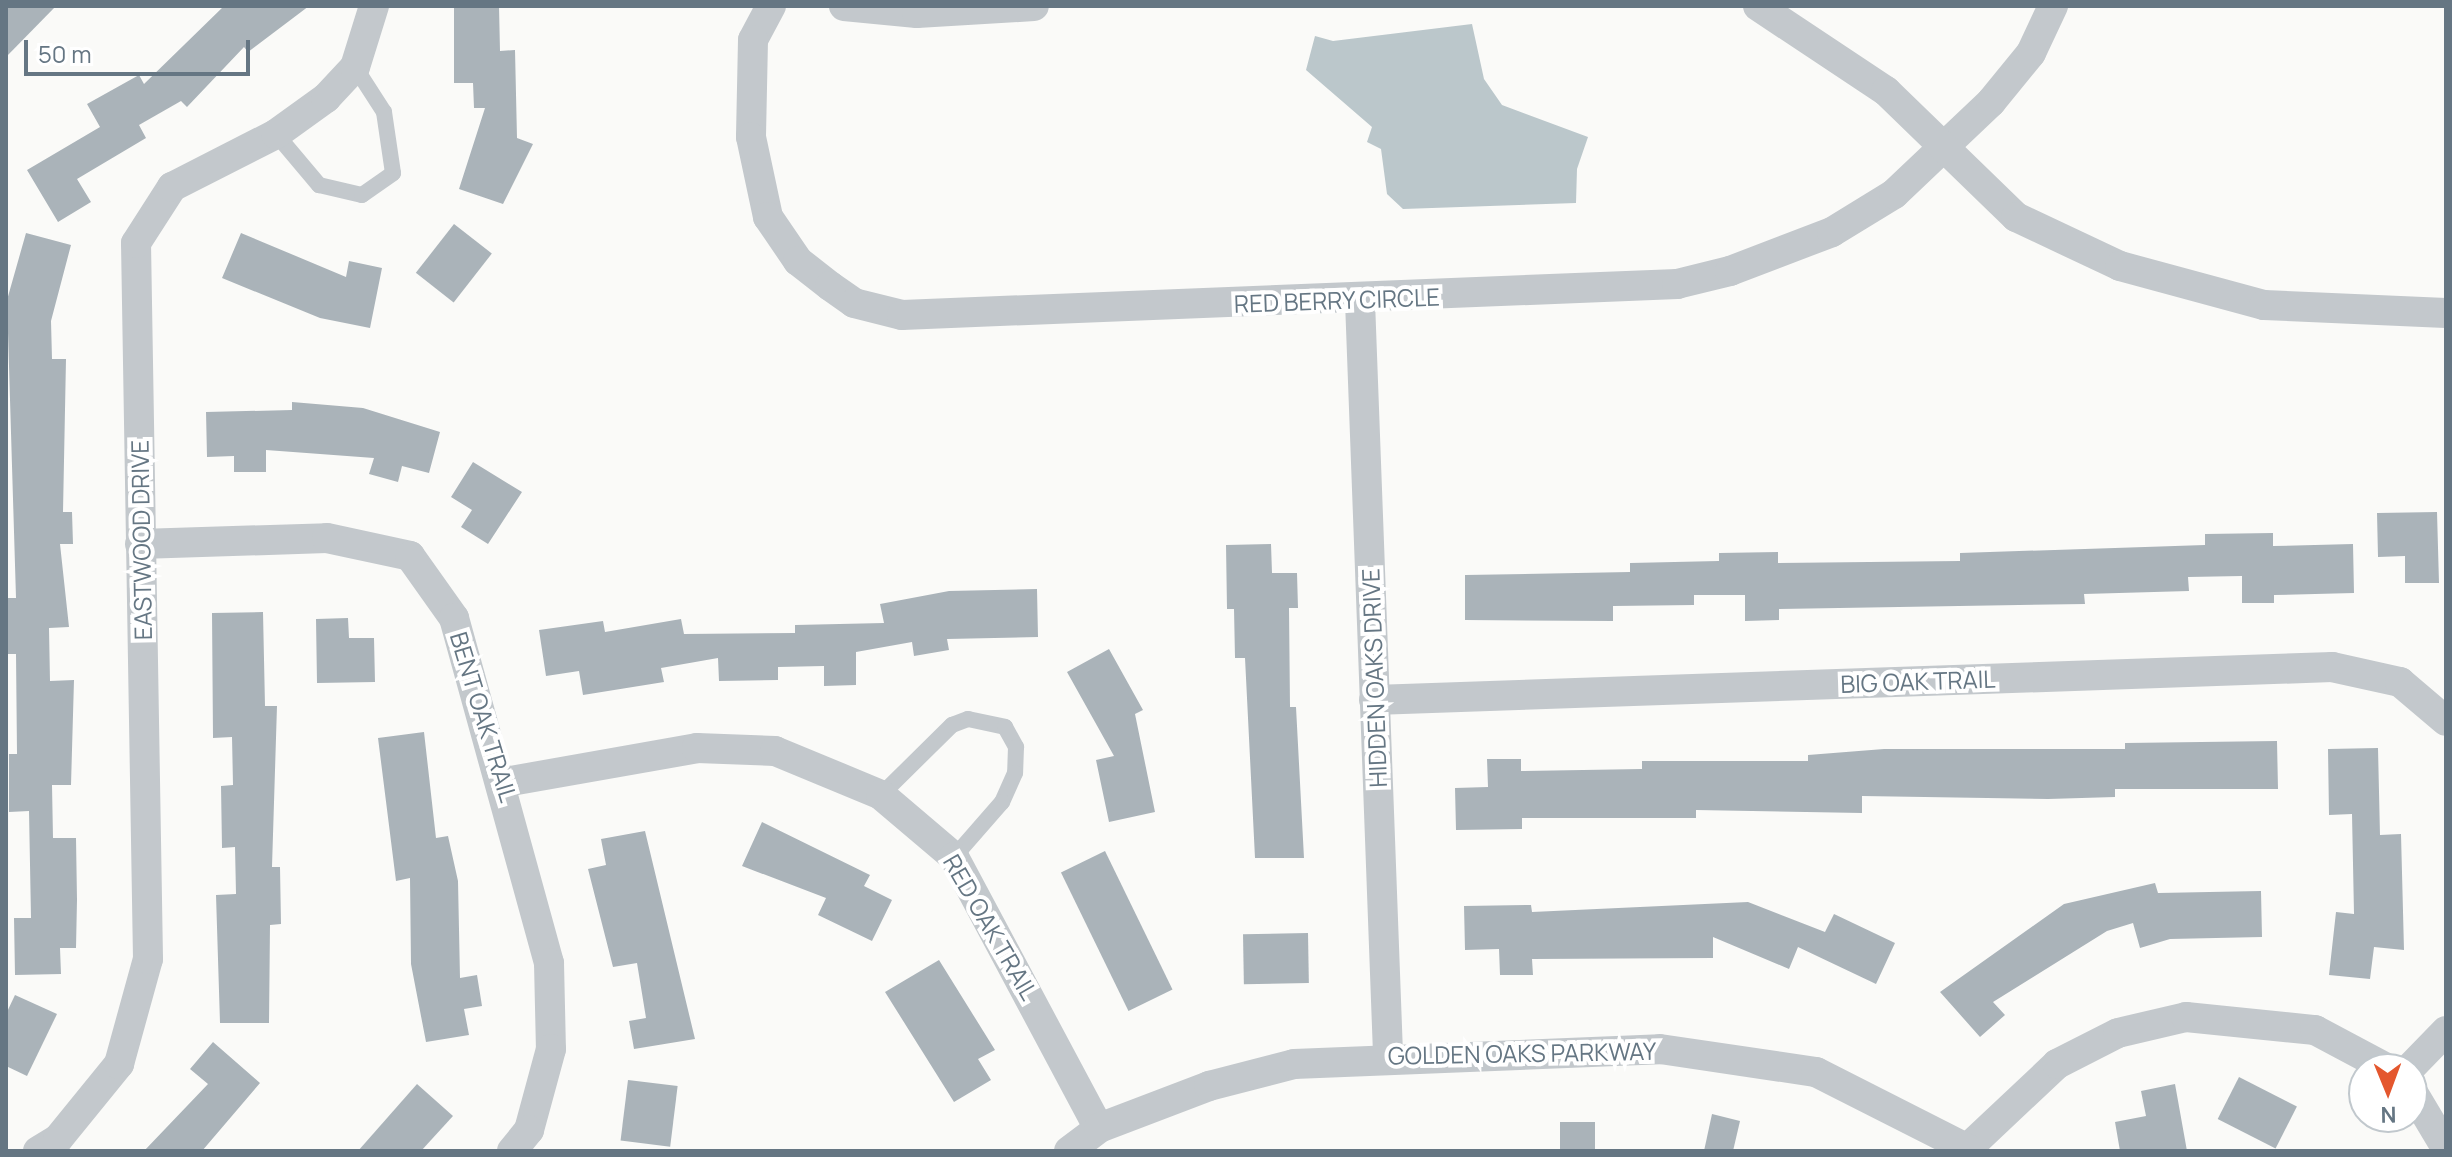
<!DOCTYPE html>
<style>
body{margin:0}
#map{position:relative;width:2452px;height:1157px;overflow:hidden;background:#fafaf8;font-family:Manrope,sans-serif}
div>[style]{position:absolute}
.water>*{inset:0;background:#bbc7cb}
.building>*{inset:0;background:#aab3b9;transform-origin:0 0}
.service>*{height:16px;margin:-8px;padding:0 8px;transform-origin:8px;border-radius:8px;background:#c3c8cc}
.minor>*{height:30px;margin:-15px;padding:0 15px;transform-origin:15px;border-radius:15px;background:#c3c8cc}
span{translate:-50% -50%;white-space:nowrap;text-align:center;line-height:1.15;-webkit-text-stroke:8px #fff;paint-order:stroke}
.street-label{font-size:24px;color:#657683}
.frame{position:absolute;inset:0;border:8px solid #657683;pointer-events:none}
.north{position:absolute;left:2348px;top:1053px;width:80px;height:80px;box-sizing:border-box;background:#fff;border:2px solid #c1c8cd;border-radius:50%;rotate:179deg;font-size:22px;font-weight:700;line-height:32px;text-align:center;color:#657683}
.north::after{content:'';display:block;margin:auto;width:28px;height:36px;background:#e4572e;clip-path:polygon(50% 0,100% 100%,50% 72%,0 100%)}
.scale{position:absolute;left:24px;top:40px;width:226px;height:36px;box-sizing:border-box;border:4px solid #657683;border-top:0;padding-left:10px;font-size:24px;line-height:28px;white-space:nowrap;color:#657683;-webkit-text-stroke:6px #fff;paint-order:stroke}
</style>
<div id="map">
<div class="water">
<i style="clip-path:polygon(1472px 24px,1484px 79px,1502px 105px,1588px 137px,1577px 169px,1576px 203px,1403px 209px,1387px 194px,1381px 149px,1367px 142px,1372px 127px,1306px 70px,1315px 36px,1333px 41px)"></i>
</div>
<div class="building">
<i style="clip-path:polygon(6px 6px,56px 6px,6px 57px)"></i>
<i style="clip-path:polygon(224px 6px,309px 6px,248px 52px,244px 47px,187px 107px,181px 101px,139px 125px,146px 138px,77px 179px,91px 202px,58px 222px,27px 170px,100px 127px,87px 104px,139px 75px,144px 84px)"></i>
<i style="clip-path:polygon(454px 6px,499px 6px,500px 51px,515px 50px,517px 138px,533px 144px,503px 204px,459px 189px,485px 108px,474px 108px,473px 83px,454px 83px)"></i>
<i style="left:454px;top:224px;width:48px;height:62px;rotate:38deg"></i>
<i style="clip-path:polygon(26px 233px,71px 245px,51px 321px,52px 359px,66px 359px,63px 512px,72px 512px,73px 544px,60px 544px,69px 627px,49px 628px,50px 681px,74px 680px,71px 785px,52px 785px,53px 838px,76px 838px,77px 900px,76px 948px,60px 948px,61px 974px,15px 975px,14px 918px,31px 918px,29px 811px,9px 812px,9px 754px,17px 754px,16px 654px,8px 654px,7px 598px,16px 598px,7px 300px)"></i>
<i style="clip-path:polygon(241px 233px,346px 277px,349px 261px,382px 268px,370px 328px,320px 318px,222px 278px)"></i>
<i style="clip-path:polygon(292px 402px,363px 408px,440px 432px,429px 473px,402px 466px,398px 482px,369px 474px,374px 458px,266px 450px,266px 472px,234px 472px,234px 456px,207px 457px,206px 412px,292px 410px)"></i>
<i style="clip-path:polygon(473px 462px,522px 492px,488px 544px,461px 527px,472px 510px,451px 497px)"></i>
<i style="clip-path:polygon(2437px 512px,2439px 583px,2405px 583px,2405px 556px,2378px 557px,2377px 513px)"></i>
<i style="clip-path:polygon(2273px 533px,2273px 546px,2353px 544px,2354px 593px,2274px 595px,2274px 603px,2242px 603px,2242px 576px,2188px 577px,2189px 591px,2084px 594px,2085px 604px,1779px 609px,1779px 620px,1745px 621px,1745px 595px,1694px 595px,1694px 605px,1613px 606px,1613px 621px,1465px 620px,1465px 575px,1630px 572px,1630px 563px,1719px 561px,1719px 553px,1778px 552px,1778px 563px,1960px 561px,1960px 553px,2205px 545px,2205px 534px)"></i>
<i style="clip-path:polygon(1271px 544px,1272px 573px,1297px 573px,1298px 608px,1289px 608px,1290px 707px,1296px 707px,1304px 858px,1255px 858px,1245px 658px,1235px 658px,1234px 609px,1227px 609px,1226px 545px)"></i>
<i style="clip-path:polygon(1037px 589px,1038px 637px,947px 639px,949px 650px,914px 656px,912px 642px,856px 652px,856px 685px,824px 686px,824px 666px,778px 667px,778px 680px,719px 681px,718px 658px,661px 668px,664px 682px,583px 695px,579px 671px,546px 676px,539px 630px,603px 621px,605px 632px,681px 619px,684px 634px,795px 633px,795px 625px,884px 623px,880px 604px,949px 591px)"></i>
<i style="clip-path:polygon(263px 612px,265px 706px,277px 706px,272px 867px,280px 867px,281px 924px,270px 925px,269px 1023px,220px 1023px,216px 895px,236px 894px,235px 847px,222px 848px,221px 786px,233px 785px,232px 737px,213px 738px,212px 613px)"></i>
<i style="clip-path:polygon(348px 618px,349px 638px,374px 638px,375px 682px,317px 683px,316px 619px)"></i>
<i style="clip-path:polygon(1109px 649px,1143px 710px,1135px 714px,1155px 812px,1109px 822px,1096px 760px,1114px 756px,1067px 672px)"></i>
<i style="clip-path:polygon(424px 732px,436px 838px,448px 836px,458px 881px,460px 978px,477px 975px,482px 1006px,464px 1009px,469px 1035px,426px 1042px,411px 964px,410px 878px,396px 881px,378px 738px)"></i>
<i style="clip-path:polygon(2277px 741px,2278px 789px,2115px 789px,2115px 797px,2048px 799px,1862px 796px,1862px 813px,1696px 810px,1696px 818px,1522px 818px,1522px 829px,1456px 830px,1455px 788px,1488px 787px,1487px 759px,1521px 759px,1521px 771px,1642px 769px,1642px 761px,1808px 761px,1808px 755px,1884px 749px,2125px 749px,2125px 743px)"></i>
<i style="clip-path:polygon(2378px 748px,2380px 835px,2401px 834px,2404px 950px,2374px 947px,2370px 979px,2329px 975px,2336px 912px,2354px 914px,2352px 814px,2329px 815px,2328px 749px)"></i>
<i style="clip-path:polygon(762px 822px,870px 875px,864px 886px,892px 900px,872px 941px,818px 915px,826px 898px,742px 866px)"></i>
<i style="clip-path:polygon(645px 831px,695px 1039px,634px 1049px,629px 1021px,646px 1018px,637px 963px,613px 967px,588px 869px,606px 865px,601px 839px)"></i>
<i style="left:1105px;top:851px;width:154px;height:49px;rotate:64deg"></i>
<i style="clip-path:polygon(2155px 883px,2158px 893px,2261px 891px,2262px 937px,2170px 939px,2140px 948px,2133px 923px,2107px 931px,1993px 1002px,2005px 1015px,1980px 1037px,1940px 992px,2064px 904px)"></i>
<i style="clip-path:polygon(1748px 902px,1825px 932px,1834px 914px,1895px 943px,1876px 984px,1798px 947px,1789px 969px,1713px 937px,1713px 958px,1532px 959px,1533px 975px,1500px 975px,1499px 949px,1465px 950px,1464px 906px,1531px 905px,1532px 912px)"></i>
<i style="left:1308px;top:933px;width:50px;height:65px;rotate:89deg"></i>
<i style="clip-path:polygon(939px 960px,995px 1050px,978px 1059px,991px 1080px,954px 1102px,885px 992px)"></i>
<i style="clip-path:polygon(15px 995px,57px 1014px,27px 1076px,6px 1066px,6px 1014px)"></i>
<i style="clip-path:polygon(213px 1042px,260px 1083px,202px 1151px,144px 1151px,208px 1084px,190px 1069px)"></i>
<i style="left:2239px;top:1077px;width:65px;height:47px;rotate:27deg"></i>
<i style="left:628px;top:1080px;width:50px;height:61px;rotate:7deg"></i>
<i style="clip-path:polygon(417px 1084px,453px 1116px,421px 1151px,358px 1151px)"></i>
<i style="clip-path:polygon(2175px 1084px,2187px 1151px,2120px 1151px,2115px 1122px,2146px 1116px,2141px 1091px)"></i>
<i style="clip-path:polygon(1712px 1114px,1740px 1121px,1733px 1151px,1704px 1151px)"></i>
<i style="left:1560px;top:1122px;width:35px;height:29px"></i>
</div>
<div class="service">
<i style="left:276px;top:134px;width:67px;rotate:49.9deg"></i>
<i style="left:319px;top:185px;width:44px;rotate:13.1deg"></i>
<i style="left:362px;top:195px;width:38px;rotate:-35deg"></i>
<i style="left:393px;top:173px;width:62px;rotate:-98.4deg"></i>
<i style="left:384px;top:112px;width:54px;rotate:-122.8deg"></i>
<i style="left:881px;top:795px;width:100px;rotate:-44.6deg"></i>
<i style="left:952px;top:725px;width:17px;rotate:-21deg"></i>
<i style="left:968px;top:719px;width:38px;rotate:12deg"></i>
<i style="left:1005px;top:727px;width:23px;rotate:61deg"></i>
<i style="left:1016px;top:747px;width:26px;rotate:92deg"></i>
<i style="left:1015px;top:773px;width:32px;rotate:114deg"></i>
<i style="left:1002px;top:802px;width:73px;rotate:131.1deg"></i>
</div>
<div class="minor">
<i style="left:771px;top:6px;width:38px;rotate:118deg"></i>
<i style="left:753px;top:40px;width:97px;rotate:91.2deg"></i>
<i style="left:751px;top:137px;width:82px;rotate:78deg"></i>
<i style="left:768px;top:217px;width:53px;rotate:55.7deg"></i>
<i style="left:798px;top:261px;width:41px;rotate:38deg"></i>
<i style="left:830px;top:286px;width:29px;rotate:35deg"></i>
<i style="left:854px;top:303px;width:49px;rotate:14deg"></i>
<i style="left:902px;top:315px;width:776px;rotate:-2.29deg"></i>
<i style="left:1677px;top:284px;width:55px;rotate:-13.8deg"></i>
<i style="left:1730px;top:271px;width:109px;rotate:-20.9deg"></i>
<i style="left:1832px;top:232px;width:73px;rotate:-31.5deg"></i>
<i style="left:1894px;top:194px;width:134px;rotate:-43.5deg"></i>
<i style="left:1991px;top:102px;width:63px;rotate:-50.8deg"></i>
<i style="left:2031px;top:53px;width:52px;rotate:-64.9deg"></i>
<i style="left:844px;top:6px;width:73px;rotate:5.5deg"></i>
<i style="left:917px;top:13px;width:117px;rotate:-3.4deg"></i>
<i style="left:1758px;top:6px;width:154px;rotate:33.6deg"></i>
<i style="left:1886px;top:91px;width:181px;rotate:44.1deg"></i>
<i style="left:2016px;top:217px;width:115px;rotate:25.2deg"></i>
<i style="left:2120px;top:266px;width:149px;rotate:15.2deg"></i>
<i style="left:2264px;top:305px;width:182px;rotate:2.5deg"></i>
<i style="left:1360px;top:301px;width:755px;rotate:87.87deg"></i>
<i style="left:140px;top:544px;width:187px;rotate:-1.8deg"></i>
<i style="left:327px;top:538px;width:85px;rotate:12.2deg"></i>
<i style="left:410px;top:556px;width:76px;rotate:54.6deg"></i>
<i style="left:454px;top:618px;width:358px;rotate:74.6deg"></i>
<i style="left:549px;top:963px;width:86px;rotate:88.7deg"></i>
<i style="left:551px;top:1049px;width:84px;rotate:105.2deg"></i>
<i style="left:529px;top:1130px;width:27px;rotate:129deg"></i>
<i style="left:1374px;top:700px;width:959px;rotate:-1.97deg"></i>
<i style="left:2332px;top:667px;width:70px;rotate:12.4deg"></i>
<i style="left:2400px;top:682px;width:60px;rotate:40.3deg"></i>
<i style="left:505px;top:782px;width:195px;rotate:-10deg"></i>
<i style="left:697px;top:748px;width:78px;rotate:2.2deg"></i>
<i style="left:775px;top:751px;width:115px;rotate:22.5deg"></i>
<i style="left:881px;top:795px;width:96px;rotate:40.3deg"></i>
<i style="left:954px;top:857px;width:307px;rotate:61.9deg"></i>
<i style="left:2409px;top:1069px;width:53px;rotate:-45.8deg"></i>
<i style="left:2412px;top:1091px;width:66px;rotate:59.2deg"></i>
<i style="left:1969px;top:1147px;width:121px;rotate:-43.3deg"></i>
<i style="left:2057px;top:1064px;width:68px;rotate:-26.9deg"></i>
<i style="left:2118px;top:1033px;width:70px;rotate:-13.2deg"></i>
<i style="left:2186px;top:1017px;width:130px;rotate:5.8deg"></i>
<i style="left:2315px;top:1030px;width:83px;rotate:28.1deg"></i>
<i style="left:38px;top:1151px;width:23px;rotate:-31deg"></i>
<i style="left:58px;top:1139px;width:97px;rotate:-50.9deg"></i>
<i style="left:119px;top:1064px;width:109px;rotate:-74.6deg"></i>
<i style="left:148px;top:959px;width:716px;rotate:-90.96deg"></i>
<i style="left:136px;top:243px;width:67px;rotate:-57.3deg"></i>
<i style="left:172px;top:187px;width:117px;rotate:-27deg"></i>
<i style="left:276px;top:134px;width:62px;rotate:-35.8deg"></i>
<i style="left:326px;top:98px;width:42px;rotate:-46.9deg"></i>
<i style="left:355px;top:67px;width:64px;rotate:-72.7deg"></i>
<i style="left:1069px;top:1151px;width:38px;rotate:-37deg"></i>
<i style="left:1099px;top:1128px;width:118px;rotate:-20.9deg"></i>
<i style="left:1209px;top:1086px;width:88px;rotate:-14.5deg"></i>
<i style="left:1294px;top:1064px;width:366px;rotate:-2.3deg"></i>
<i style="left:1660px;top:1049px;width:158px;rotate:8.4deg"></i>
<i style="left:1816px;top:1072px;width:175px;rotate:26.9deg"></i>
</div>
<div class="street-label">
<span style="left:1337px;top:300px;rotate:-2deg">RED BERRY CIRCLE</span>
<span style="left:141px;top:540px;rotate:-91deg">EASTWOOD DRIVE</span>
<span style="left:1374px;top:678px;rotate:-92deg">HIDDEN OAKS DRIVE</span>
<span style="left:1918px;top:681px;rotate:-2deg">BIG OAK TRAIL</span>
<span style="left:484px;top:717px;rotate:73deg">BENT OAK TRAIL</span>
<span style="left:991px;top:927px;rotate:60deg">RED OAK TRAIL</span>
<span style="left:1522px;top:1053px;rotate:-1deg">GOLDEN OAKS PARKWAY</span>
</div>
<div class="frame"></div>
<div class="north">N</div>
<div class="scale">50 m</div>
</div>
